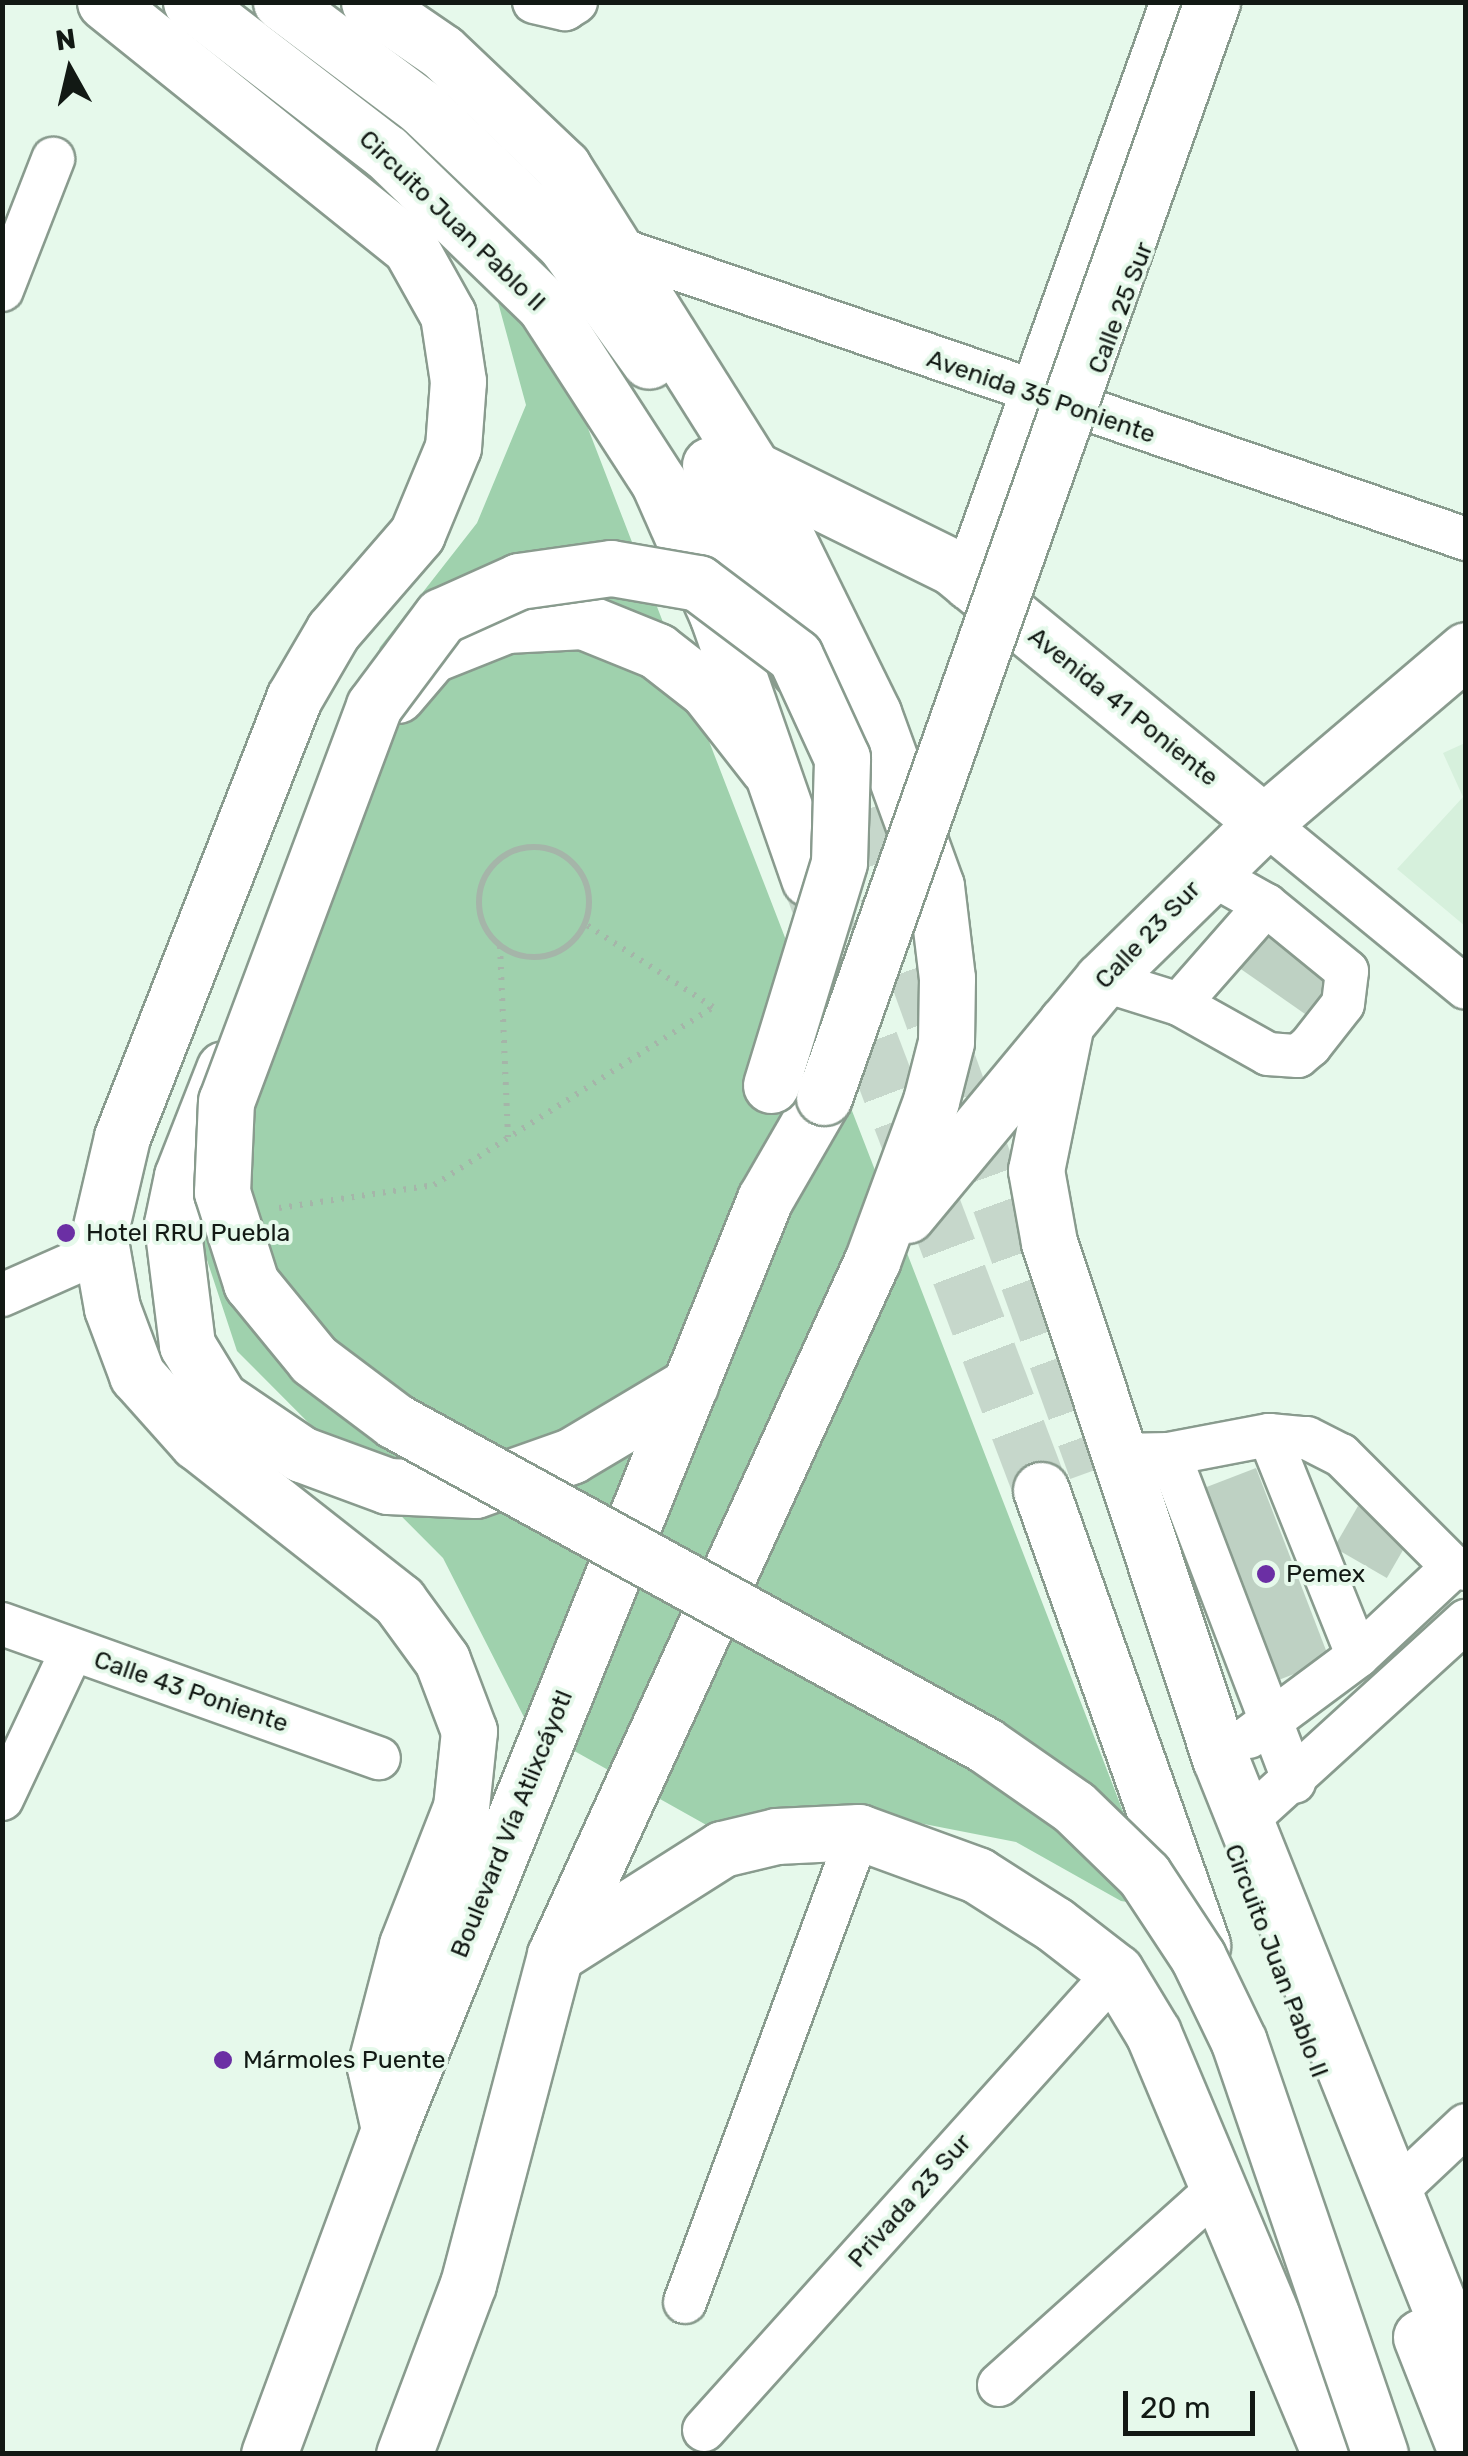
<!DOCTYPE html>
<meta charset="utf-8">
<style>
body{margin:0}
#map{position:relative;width:1468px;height:2456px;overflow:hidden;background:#e6f9eb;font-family:Rubik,sans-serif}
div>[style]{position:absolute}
.built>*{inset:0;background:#d6f0dc}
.green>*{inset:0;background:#9fd1ad}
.building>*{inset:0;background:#bed1c3;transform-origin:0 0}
.major-tunnel>*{height:55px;margin-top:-27.5px;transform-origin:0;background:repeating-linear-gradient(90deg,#c6d7cb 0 55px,transparent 0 83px)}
.path>*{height:6px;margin-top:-3px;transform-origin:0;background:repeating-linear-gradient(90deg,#a5b5a9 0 2.5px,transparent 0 10.5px)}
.path>.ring{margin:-3px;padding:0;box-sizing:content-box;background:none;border:6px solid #a5b5a9;border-radius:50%}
.roads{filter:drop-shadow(2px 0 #899b8e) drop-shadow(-2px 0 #899b8e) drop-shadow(0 2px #899b8e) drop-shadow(0 -2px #899b8e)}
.minor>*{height:42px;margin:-21px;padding:0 21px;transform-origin:21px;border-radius:21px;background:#fff}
.major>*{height:55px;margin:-27.5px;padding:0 27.5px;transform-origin:27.5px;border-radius:27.5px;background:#fff}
.bridges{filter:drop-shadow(2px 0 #899b8e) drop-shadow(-2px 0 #899b8e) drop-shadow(0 2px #899b8e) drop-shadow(0 -2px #899b8e)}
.major-bridge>*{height:55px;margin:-27.5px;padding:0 27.5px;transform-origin:27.5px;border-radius:27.5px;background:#fff}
.dots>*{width:28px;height:28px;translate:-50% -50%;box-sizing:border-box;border:5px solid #e6f9eb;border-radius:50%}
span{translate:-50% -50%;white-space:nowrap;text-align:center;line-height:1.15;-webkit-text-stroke:8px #e6f9eb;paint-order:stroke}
.street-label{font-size:25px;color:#121914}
.poi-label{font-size:25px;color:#121914}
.left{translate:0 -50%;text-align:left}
.frame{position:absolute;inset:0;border:5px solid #121914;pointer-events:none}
.north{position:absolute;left:20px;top:20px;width:100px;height:100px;-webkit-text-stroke:8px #e6f9eb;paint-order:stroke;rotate:352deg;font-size:28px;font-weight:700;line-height:40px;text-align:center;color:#121914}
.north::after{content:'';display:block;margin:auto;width:35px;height:45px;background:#121914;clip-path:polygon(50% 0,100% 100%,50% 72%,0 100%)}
.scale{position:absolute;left:1123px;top:2391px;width:132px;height:45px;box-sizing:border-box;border:5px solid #121914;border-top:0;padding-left:12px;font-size:30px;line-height:35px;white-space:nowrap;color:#121914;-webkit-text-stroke:8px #e6f9eb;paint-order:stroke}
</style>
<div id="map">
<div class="built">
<i style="clip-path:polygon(1465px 743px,1465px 926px,1397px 869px,1463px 797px,1443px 753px)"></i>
</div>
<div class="green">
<i style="clip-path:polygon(493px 284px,555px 343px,1160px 1907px,1121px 1901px,1016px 1842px,868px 1813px,726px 1836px,528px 1725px,443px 1558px,237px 1351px,176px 1166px,380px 647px,477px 523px,526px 405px)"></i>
</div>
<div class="building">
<i style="left:1262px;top:924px;width:93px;height:49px;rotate:35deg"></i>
<i style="left:1256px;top:1468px;width:206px;height:57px;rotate:69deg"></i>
<i style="left:1358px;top:1506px;width:61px;height:48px;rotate:30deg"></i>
</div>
<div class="major-tunnel">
<i style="left:858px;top:812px;width:699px;rotate:70.09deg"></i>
<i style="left:812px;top:886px;width:646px;rotate:69.24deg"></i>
</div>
<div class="path">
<i class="ring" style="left:479px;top:847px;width:104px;height:104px"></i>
<i style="left:500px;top:946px;width:192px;rotate:87.6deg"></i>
<i style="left:279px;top:1208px;width:157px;rotate:-8.4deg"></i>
<i style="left:434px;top:1185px;width:331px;rotate:-32.5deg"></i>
<i style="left:713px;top:1007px;width:153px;rotate:-147deg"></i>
</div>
<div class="roads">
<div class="minor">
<i style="left:534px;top:2px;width:32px;rotate:13deg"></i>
<i style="left:565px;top:9px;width:13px;rotate:-32deg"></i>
<i style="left:619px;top:249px;width:895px;rotate:18.9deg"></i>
<i style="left:2px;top:290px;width:141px;rotate:-68.7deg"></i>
<i style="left:1264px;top:822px;width:261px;rotate:39.4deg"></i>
<i style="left:1102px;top:980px;width:81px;rotate:17.3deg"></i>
<i style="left:1179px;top:1004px;width:102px;rotate:29.3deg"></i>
<i style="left:1268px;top:1054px;width:30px;rotate:4deg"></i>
<i style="left:1298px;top:1056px;width:16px;rotate:-40deg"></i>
<i style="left:1310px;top:1046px;width:53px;rotate:-51.8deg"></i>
<i style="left:1343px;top:1004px;width:33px;rotate:-83deg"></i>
<i style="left:1347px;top:971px;width:104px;rotate:-140.8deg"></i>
<i style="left:1266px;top:905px;width:65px;rotate:-150.7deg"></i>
<i style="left:1179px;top:1004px;width:132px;rotate:-48.7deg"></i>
<i style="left:2px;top:1295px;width:106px;rotate:-23.9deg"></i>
<i style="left:1269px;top:1435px;width:238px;rotate:68.1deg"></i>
<i style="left:1169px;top:1454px;width:351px;rotate:69.1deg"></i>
<i style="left:1119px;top:1455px;width:50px;rotate:-1.1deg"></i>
<i style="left:1169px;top:1454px;width:102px;rotate:-10.8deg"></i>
<i style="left:1269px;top:1435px;width:38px;rotate:5deg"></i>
<i style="left:1307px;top:1438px;width:38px;rotate:27deg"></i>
<i style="left:1341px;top:1455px;width:158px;rotate:45deg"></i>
<i style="left:1453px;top:1567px;width:13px;rotate:9deg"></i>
<i style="left:2px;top:1624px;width:400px;rotate:19.6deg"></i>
<i style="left:1249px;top:1737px;width:136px;rotate:-36.6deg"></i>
<i style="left:1358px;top:1656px;width:130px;rotate:-43.1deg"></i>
<i style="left:2px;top:1799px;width:165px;rotate:-64.8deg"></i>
<i style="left:1247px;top:1820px;width:296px;rotate:-42.3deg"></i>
<i style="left:1398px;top:2189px;width:93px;rotate:-43.3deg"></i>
<i style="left:685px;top:2302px;width:501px;rotate:-69.68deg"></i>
<i style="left:999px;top:2385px;width:292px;rotate:-41.9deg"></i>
<i style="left:704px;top:2430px;width:616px;rotate:-48.03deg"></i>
</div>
<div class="major">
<i style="left:105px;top:2px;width:391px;rotate:38.8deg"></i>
<i style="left:410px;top:247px;width:78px;rotate:60.8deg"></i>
<i style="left:448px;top:315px;width:67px;rotate:81.4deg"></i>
<i style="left:458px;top:381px;width:66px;rotate:94.3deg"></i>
<i style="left:453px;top:447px;width:94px;rotate:112.5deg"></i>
<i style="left:417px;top:534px;width:128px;rotate:130.9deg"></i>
<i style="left:333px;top:631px;width:78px;rotate:120.2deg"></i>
<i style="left:294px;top:698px;width:471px;rotate:111.4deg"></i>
<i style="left:122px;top:1137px;width:101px;rotate:103.2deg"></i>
<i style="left:99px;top:1235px;width:74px;rotate:79.9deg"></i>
<i style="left:112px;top:1308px;width:72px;rotate:69.5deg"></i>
<i style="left:137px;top:1375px;width:90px;rotate:48.2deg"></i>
<i style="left:197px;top:1442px;width:257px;rotate:38.2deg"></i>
<i style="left:399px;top:1601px;width:73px;rotate:53.9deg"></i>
<i style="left:442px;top:1660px;width:76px;rotate:69.2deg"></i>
<i style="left:469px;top:1731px;width:76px;rotate:96deg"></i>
<i style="left:461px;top:1807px;width:148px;rotate:111.4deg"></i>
<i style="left:407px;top:1945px;width:126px;rotate:104.7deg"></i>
<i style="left:375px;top:2067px;width:64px;rotate:77.3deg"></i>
<i style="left:191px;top:2px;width:246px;rotate:37.6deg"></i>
<i style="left:386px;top:152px;width:220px;rotate:44.1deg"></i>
<i style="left:544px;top:305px;width:212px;rotate:57.1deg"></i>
<i style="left:659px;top:483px;width:146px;rotate:66.2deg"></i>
<i style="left:718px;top:617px;width:277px;rotate:70.8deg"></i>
<i style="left:281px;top:2px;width:175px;rotate:36.9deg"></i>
<i style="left:421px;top:107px;width:197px;rotate:43.6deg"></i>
<i style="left:564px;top:243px;width:145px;rotate:54.2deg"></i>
<i style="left:369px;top:2px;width:88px;rotate:34.4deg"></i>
<i style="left:442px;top:52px;width:167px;rotate:43.5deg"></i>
<i style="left:563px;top:167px;width:357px;rotate:57.8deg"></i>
<i style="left:753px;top:469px;width:272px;rotate:63.8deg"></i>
<i style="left:873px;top:713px;width:184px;rotate:70deg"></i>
<i style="left:936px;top:886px;width:93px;rotate:83.2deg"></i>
<i style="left:947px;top:978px;width:64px;rotate:90.9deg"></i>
<i style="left:946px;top:1042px;width:61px;rotate:104.3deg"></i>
<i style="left:931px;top:1101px;width:171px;rotate:110.2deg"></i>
<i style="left:872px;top:1261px;width:763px;rotate:114.55deg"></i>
<i style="left:555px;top:1955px;width:340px;rotate:104.8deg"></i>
<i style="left:468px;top:2284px;width:182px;rotate:110.6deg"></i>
<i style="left:710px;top:465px;width:223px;rotate:66.5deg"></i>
<i style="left:753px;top:469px;width:222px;rotate:26.2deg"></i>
<i style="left:952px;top:567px;width:403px;rotate:39.3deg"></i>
<i style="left:970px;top:582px;width:616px;rotate:-70.27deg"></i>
<i style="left:397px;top:695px;width:52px;rotate:-49.6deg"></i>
<i style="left:431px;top:655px;width:81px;rotate:-21.8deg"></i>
<i style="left:506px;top:625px;width:77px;rotate:-3deg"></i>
<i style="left:583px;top:621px;width:80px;rotate:22.1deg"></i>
<i style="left:657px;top:651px;width:63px;rotate:38deg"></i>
<i style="left:707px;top:690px;width:99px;rotate:52deg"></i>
<i style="left:1066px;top:1023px;width:150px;rotate:101.5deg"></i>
<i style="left:1036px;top:1170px;width:73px;rotate:79.8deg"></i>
<i style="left:1049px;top:1242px;width:544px;rotate:71.67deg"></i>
<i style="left:1220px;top:1758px;width:661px;rotate:68.17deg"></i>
<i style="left:224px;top:1069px;width:115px;rotate:111.4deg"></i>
<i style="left:182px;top:1176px;width:49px;rotate:101.8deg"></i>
<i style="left:172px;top:1224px;width:122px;rotate:82.9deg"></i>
<i style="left:187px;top:1345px;width:63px;rotate:58.6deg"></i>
<i style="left:220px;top:1399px;width:98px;rotate:34.2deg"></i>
<i style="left:301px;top:1454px;width:93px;rotate:20.2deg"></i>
<i style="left:388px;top:1486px;width:87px;rotate:2.6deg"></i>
<i style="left:475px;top:1490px;width:102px;rotate:-19.5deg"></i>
<i style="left:571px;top:1456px;width:139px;rotate:-30.8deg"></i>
<i style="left:907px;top:1215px;width:305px;rotate:-50.3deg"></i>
<i style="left:1102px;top:980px;width:226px;rotate:-44.3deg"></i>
<i style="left:1264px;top:822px;width:265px;rotate:-40.4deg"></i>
<i style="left:1041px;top:1490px;width:483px;rotate:70.5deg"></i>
<i style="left:555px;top:1955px;width:198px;rotate:-32.4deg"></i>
<i style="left:722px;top:1849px;width:56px;rotate:-13.5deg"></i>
<i style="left:776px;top:1836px;width:83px;rotate:-2.8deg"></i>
<i style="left:859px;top:1832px;width:126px;rotate:20deg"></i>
<i style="left:977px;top:1875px;width:91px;rotate:32.5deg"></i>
<i style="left:1054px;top:1924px;width:78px;rotate:37.7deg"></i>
<i style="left:1116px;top:1972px;width:71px;rotate:58.8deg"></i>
<i style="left:1153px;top:2033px;width:457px;rotate:67.2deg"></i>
<i style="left:1421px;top:2337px;width:123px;rotate:68.5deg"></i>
<i style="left:269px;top:2454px;width:346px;rotate:-69.7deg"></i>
<i style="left:389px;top:2129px;width:1003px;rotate:-67.99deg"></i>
<i style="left:765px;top:1199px;width:118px;rotate:-60deg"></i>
</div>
</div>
<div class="bridges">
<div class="major-bridge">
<i style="left:771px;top:1085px;width:233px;rotate:-73deg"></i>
<i style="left:839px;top:862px;width:104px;rotate:-88.3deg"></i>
<i style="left:842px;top:758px;width:112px;rotate:-114.7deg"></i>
<i style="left:795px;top:656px;width:121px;rotate:-143deg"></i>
<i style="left:698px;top:583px;width:88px;rotate:-170.2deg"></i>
<i style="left:611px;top:568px;width:93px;rotate:172deg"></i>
<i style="left:519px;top:581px;width:85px;rotate:155.8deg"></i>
<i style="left:441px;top:616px;width:112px;rotate:126.7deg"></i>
<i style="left:374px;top:706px;width:422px;rotate:110.5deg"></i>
<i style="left:226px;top:1101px;width:91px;rotate:92.5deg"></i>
<i style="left:222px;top:1192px;width:96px;rotate:72.3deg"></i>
<i style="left:251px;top:1283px;width:99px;rotate:50.7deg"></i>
<i style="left:314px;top:1360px;width:101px;rotate:37deg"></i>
<i style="left:395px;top:1421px;width:673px;rotate:28.77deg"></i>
<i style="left:985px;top:1745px;width:108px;rotate:34.9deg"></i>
<i style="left:1074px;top:1807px;width:98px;rotate:44.2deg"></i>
<i style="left:1144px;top:1875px;width:98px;rotate:56.6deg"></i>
<i style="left:1198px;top:1957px;width:94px;rotate:64.2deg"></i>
<i style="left:1239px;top:2042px;width:435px;rotate:71.1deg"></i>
<i style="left:824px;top:1097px;width:1162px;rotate:-70.49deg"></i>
</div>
</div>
<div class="dots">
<i style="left:66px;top:1233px;background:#6b2fa4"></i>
<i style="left:1266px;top:1574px;background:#6b2fa4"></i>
<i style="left:223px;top:2060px;background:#6b2fa4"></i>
</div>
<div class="street-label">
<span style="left:452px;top:221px;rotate:44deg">Circuito Juan Pablo II</span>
<span style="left:1121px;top:308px;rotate:-69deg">Calle 25 Sur</span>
<span style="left:1041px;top:397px;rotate:19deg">Avenida 35 Poniente</span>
<span style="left:1123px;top:707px;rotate:39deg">Avenida 41 Poniente</span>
<span style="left:1148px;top:935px;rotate:-46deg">Calle 23 Sur</span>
<span style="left:191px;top:1692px;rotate:19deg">Calle 43 Poniente</span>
<span style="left:512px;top:1824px;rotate:-68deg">Boulevard Vía Atlixcáyotl</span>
<span style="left:1276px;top:1961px;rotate:69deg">Circuito Juan Pablo II</span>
<span style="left:910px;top:2201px;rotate:-48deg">Privada 23 Sur</span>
</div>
<div class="poi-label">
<span class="left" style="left:86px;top:1233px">Hotel RRU Puebla</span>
<span class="left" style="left:1286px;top:1574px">Pemex</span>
<span class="left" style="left:243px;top:2060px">Mármoles Puente</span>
</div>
<div class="frame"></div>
<div class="north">N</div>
<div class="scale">20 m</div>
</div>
